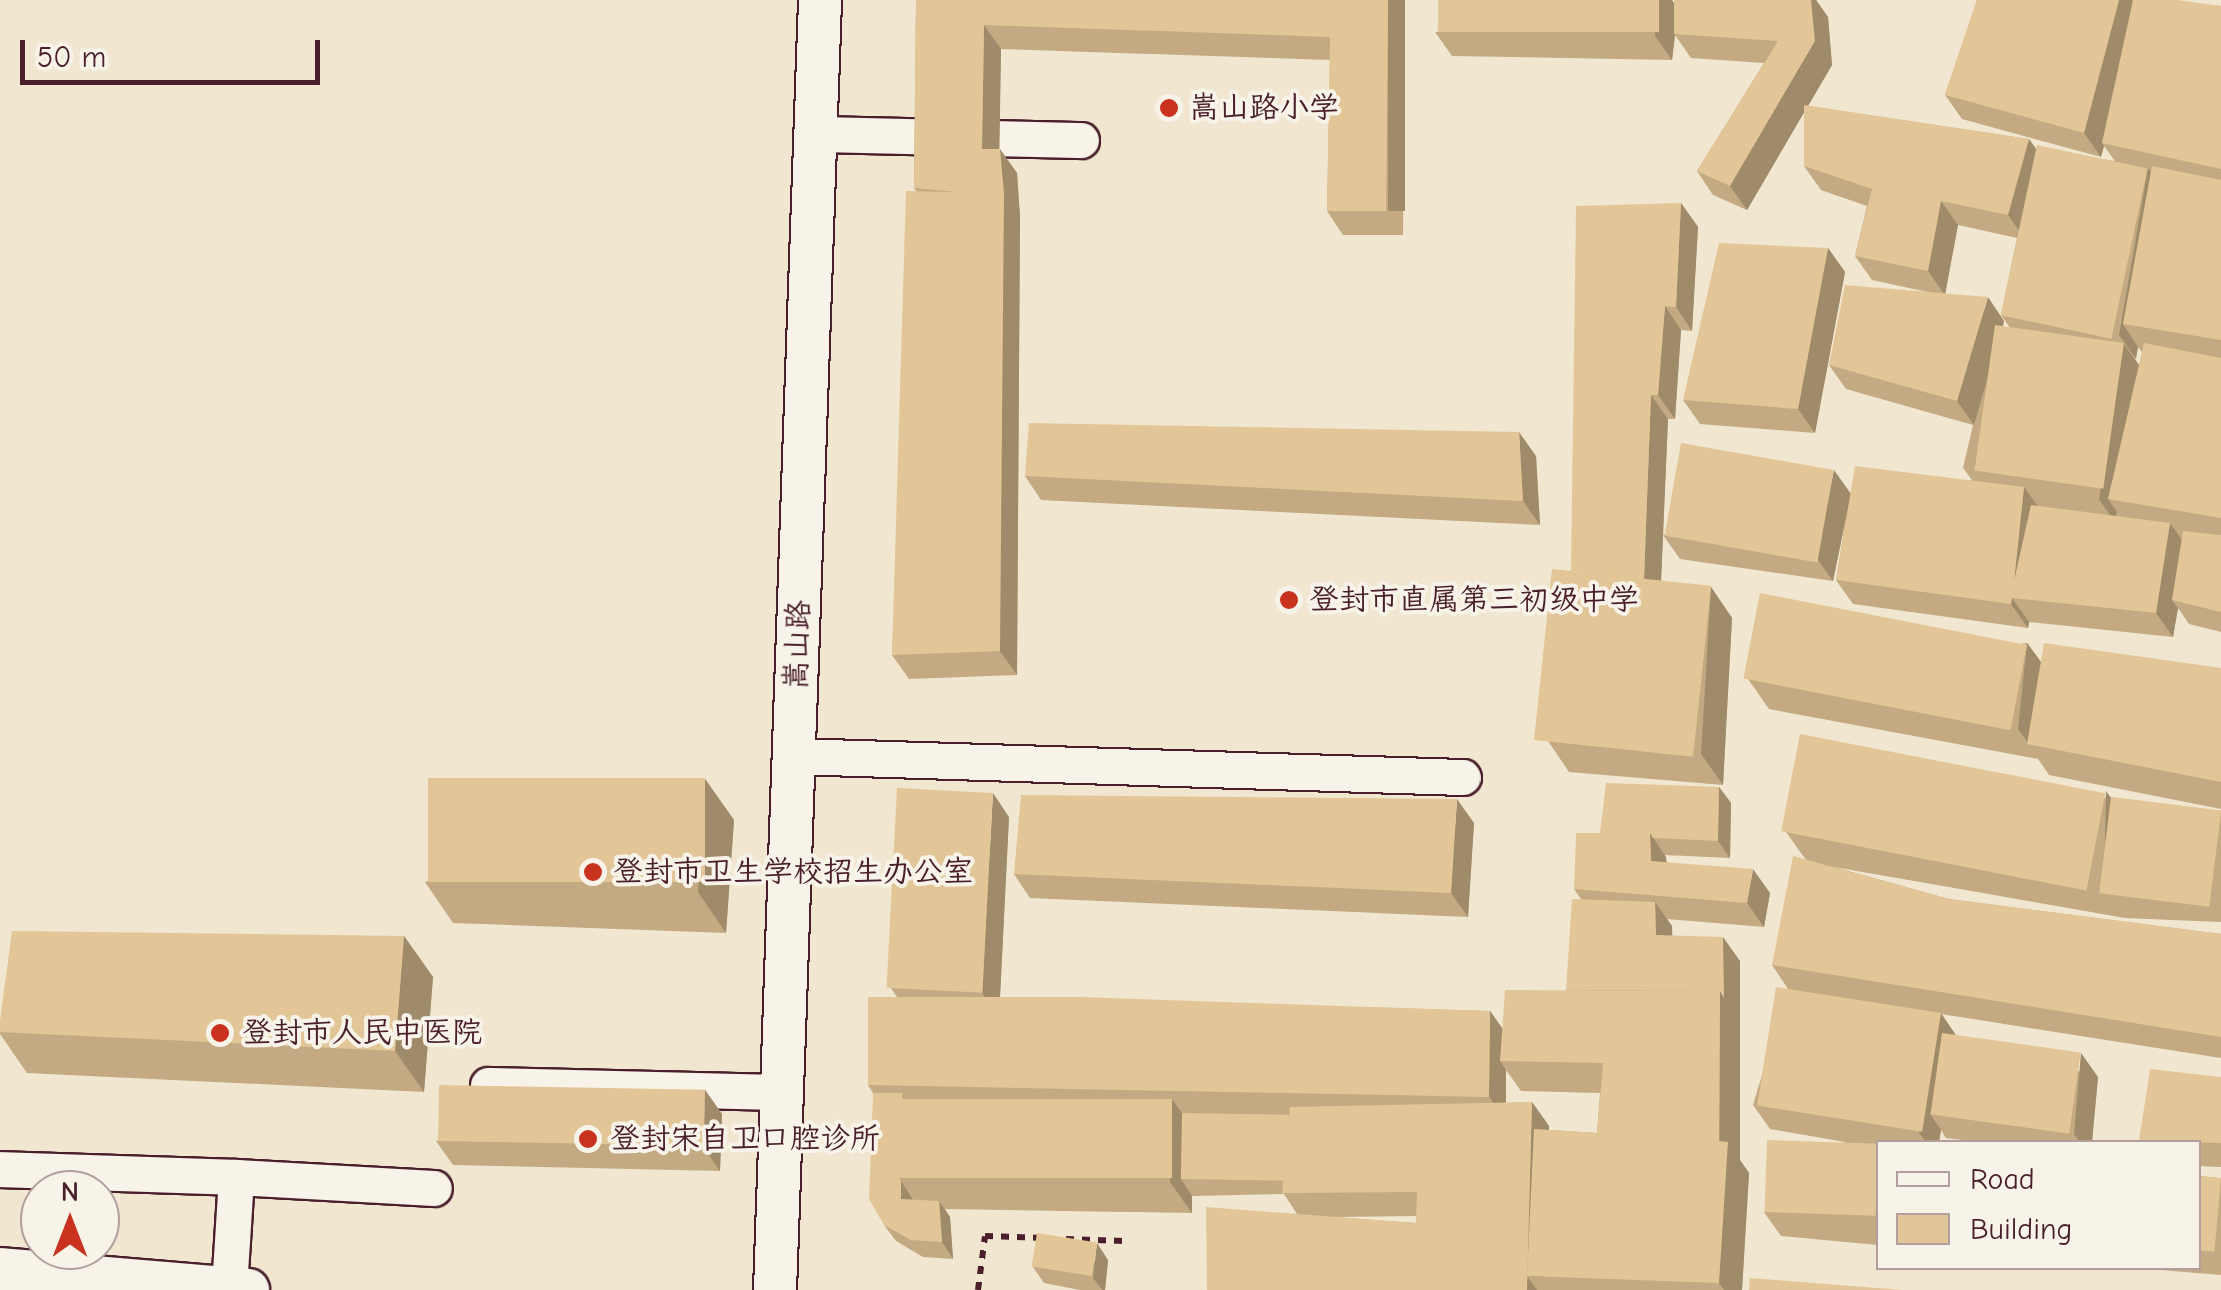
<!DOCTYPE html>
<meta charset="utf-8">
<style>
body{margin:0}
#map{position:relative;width:2221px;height:1290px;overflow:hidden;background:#f1e6d0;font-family:"Comic Neue","LXGW WenKai TC",sans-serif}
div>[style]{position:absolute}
.path>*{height:6px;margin-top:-3px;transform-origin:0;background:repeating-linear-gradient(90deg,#4a1f2b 0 8px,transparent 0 16px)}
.roads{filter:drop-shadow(2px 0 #4a1f2b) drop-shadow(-2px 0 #4a1f2b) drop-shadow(0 2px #4a1f2b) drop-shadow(0 -2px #4a1f2b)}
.minor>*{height:35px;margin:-17.5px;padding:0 17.5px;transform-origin:17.5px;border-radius:17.5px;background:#f7f3e8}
.tertiary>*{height:42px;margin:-21px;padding:0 21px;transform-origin:21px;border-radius:21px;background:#f7f3e8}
.wall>*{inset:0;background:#c3aa82}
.shaded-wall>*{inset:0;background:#9f8b6a;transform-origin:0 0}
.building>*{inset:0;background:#e3c697;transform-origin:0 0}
.dots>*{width:28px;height:28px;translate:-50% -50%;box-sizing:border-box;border:5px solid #f7f3e8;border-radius:50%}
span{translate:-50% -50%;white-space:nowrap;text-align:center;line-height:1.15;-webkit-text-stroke:8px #f7f3e8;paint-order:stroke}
.poi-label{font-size:30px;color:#4a1f2b}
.left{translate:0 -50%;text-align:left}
.street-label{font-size:30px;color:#4a1f2b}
.legend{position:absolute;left:1876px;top:1140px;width:325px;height:130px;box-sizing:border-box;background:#f7f3e8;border:2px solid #b29e9c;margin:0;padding:12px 18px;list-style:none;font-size:30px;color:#4a1f2b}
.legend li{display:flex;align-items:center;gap:20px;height:50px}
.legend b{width:50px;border:2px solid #b29e9c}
.north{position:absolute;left:20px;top:1170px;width:100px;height:100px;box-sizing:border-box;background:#f7f3e8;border:2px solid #b29e9c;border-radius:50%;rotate:0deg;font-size:28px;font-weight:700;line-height:40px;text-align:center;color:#4a1f2b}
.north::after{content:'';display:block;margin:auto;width:35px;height:45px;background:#c8321e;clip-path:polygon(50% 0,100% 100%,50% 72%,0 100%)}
.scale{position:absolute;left:20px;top:40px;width:300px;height:45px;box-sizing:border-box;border:5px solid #4a1f2b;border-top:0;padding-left:12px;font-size:30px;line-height:35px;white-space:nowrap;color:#4a1f2b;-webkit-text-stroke:8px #f7f3e8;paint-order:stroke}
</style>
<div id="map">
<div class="path">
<i style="left:1066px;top:1239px;width:58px;rotate:2deg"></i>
<i style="left:978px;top:1290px;width:54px;rotate:-82.6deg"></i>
<i style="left:985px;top:1236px;width:59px;rotate:1.9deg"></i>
</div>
<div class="roads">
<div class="minor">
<i style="left:816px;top:134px;width:265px;rotate:1.3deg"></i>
<i style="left:794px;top:756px;width:669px;rotate:1.8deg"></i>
<i style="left:488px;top:1085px;width:293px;rotate:1.4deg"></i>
<i style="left:0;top:1169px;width:236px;rotate:1.9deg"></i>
<i style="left:236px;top:1177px;width:112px;rotate:93.6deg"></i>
<i style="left:236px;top:1177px;width:198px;rotate:3.2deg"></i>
</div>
<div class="tertiary">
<i style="left:0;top:1269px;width:249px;rotate:4.8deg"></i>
<i style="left:775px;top:1290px;width:1291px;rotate:-88deg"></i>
</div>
</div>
<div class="wall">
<i style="clip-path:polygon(916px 0,1405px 0,1403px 235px,1343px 235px,1327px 211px,1330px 60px,1001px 49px,999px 149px,1017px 173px,1020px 217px,1017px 675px,909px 679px,892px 655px,917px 192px,914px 188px)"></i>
<i style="clip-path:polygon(evenodd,1674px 0,1816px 0,1828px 17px,1832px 65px,1808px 106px,2029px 139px,2036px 149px,2115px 161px,2104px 146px,2101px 157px,1962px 119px,1945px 95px,1977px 0,2132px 0,2221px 6px,2221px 632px,2189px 624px,2178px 608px,2173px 637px,2029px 622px,2028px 628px,1853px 604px,1836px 580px,1847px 512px,1833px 581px,1680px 559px,1663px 535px,1850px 493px,1972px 480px,1963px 468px,1973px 425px,1846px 389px,1829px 365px,1932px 293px,1872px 280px,1855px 256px,1867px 206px,1821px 190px,1804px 166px,1804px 112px,1747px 210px,1713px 195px,1697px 171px,1764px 63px,1691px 58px,1675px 35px,1672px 60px,1452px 56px,1435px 32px,1674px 3px,1674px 0,1958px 225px,2017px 238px,2001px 315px,2010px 328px,2003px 327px,2004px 321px,1945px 294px,1958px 225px,1674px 0,2138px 347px,2142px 352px,2139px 365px,2135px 359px,2138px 347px)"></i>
<i style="clip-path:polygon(1681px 203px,1698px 227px,1692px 331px,1681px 330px,1675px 419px,1668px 419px,1661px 582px,1711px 587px,1732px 618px,1723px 785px,1569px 772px,1548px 741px)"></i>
<i style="clip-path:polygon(1828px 248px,1845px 272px,1815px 433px,1700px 424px,1683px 400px)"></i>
<i style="clip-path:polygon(1536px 456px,1540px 525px,1041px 500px,1025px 476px)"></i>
<i style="clip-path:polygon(2027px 643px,2041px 662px,2221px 668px,2221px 809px,2049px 775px,2038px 759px,1769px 709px,1748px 679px)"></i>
<i style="clip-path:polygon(705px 779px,734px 820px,726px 933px,453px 923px,425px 882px)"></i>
<i style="clip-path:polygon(evenodd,1719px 787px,1731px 803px,1730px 858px,1665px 855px,1667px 863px,1770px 893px,1764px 927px,1667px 919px,1672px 926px,1672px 936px,1740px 961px,1740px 1160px,1749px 1173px,1742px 1290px,1207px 1290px,1297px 1214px,1284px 1194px,1192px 1196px,1192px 1213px,945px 1209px,950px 1217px,953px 1259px,923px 1257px,896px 1241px,884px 1225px,873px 1093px,868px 1085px,897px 997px,891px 988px,1009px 817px,1000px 997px,1490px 1011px,1502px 1028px,1566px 990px,1581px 899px,1574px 889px,1600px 833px,1719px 787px,1506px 1070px,1521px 1091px,1600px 1093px,1597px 1133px,1549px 1130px,1549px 1126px,1532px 1102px,1506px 1103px,1506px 1070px,1719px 787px,1416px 1216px,1416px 1223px,1331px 1217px,1416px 1216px)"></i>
<i style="clip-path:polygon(2111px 797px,2221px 811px,2221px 922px,2125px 918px,1834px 867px,1949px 899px,2221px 934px,2221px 1058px,1941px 1014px,1956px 1035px,2098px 1077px,2092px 1142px,1979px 1142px,1946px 1138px,1941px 1130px,1939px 1142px,1878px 1142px,1878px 1245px,1781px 1236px,1764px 1212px,1845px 1142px,1770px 1129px,1753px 1105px,1788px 989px,1772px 965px,1806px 860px,1786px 832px)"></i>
<i style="clip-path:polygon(1474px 823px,1468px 917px,1030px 898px,1014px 874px)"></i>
<i style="clip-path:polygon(404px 936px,433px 977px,424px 1092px,27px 1073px,0 1034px,0 1021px)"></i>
<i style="clip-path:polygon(2221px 1077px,2221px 1167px,2198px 1166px,2198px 1142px,2140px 1142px,2139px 1141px)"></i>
<i style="clip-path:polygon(705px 1090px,722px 1114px,720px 1171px,453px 1165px,436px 1141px)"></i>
<i style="clip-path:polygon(2198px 1176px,2221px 1178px,2221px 1275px,2136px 1268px,2198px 1268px)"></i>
<i style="clip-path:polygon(1108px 1260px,1105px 1290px,1080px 1290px,1044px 1283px,1033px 1267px)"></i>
</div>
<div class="shaded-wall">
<i style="left:1388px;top:0;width:17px;height:211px"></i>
<i style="clip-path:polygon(1659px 0,1672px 0,1678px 9px,1672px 60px,1655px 36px)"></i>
<i style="clip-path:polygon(1811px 0,1816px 0,1828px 17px,1832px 65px,1747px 210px,1730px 186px)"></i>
<i style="clip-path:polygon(2119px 0,2132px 0,2139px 10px,2102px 143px,2104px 146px,2101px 157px,2084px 133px)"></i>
<i style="clip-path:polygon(984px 25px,1001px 49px,999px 173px,982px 149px)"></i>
<i style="clip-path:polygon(2029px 139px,2046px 163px,2025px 239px,2008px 215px)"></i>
<i style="clip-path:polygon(1000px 149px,1017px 173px,1020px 217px,1017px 675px,1000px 651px)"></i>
<i style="clip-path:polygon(2148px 168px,2165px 192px,2123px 324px,2138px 347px,2136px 359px,2119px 335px)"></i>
<i style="clip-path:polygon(1941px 201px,1958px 225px,1945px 295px,1928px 271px)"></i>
<i style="clip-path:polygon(1681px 203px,1698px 227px,1692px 331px,1676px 307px)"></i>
<i style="clip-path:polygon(1828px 248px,1845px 272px,1815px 433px,1798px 409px)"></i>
<i style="clip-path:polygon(1988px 297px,2004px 321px,1974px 425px,1957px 401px)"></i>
<i style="clip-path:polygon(1665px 306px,1681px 330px,1675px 419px,1658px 395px)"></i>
<i style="clip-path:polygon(2124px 344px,2141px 368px,2108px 499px,2117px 512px,2115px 523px,2099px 499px)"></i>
<i style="clip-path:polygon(1651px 395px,1668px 419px,1660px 605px,1644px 581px)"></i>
<i style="clip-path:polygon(1519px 432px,1536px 456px,1540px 525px,1523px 501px)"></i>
<i style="clip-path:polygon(1834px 470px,1851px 494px,1833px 581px,1816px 557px)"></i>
<i style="clip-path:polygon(2024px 487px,2041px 511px,2014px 581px)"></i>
<i style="clip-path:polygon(2170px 523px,2187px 547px,2172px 600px,2178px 608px,2173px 637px,2156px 613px)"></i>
<i style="clip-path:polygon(1711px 587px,1732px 618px,1723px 785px,1701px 754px)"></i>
<i style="clip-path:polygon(2012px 598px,2029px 622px,2028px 628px,2011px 604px)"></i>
<i style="clip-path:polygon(2027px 643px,2049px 673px,2029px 744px,2018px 729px)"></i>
<i style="clip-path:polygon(705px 779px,734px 820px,726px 933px,698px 892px)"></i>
<i style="clip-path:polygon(1719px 787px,1731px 803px,1730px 858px,1718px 841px)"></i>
<i style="clip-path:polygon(2106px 791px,2128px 821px,2108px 894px,2104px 887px)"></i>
<i style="clip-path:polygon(993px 793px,1009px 817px,999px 1017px,982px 993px)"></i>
<i style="clip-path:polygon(1457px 799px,1474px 823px,1468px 917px,1451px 893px)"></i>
<i style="clip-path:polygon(1650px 833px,1666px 857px,1668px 885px,1651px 861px)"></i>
<i style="clip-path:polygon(1753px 869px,1770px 893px,1764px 927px,1747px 903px)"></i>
<i style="clip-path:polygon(1655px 902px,1672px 926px,1673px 959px,1656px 935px)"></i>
<i style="clip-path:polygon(404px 936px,433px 977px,424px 1092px,395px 1051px)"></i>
<i style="clip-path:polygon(1723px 937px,1740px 961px,1740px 1160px,1749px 1173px,1742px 1290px,1724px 1290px,1719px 1283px,1720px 991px)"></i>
<i style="clip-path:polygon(1490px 1011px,1507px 1035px,1500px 1061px,1506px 1070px,1506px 1121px,1489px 1097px)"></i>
<i style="clip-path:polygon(1941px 1013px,1957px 1037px,1930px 1114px,1941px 1130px,1939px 1142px,1926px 1142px,1919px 1133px)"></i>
<i style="clip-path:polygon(2081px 1053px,2098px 1077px,2092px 1142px,2080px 1142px,2074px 1134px)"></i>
<i style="clip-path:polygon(705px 1090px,722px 1114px,720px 1171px,703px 1147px)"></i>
<i style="clip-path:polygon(1172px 1099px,1194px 1130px,1181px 1179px,1192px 1196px,1192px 1213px,1170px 1182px)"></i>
<i style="clip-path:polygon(1532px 1102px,1549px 1126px,1545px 1277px,1527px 1276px)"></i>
<i style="clip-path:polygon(901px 1181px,912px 1198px,912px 1215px,901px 1199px)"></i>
<i style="clip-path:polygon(939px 1201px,950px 1217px,953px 1259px,942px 1242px)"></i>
<i style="clip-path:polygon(1097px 1243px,1108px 1260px,1105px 1290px,1102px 1290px,1093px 1278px)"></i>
<i style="clip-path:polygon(1527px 1276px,1537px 1290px,1527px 1290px)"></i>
</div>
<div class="building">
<i style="clip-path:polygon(916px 0,1388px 0,1386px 211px,1327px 211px,1330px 37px,984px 25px,982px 149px,1000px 149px,1004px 193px,1000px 651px,892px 655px,906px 191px,957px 192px,914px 188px)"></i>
<i style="left:1438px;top:0;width:221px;height:32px"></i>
<i style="clip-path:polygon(1674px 0,1811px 0,1815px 41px,1730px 186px,1697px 171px,1778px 41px,1674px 34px)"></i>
<i style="clip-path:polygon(1977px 0,2119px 0,2084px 133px,1945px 95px)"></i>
<i style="clip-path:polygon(2133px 0,2178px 0,2221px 6px,2221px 169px,2102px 143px)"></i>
<i style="clip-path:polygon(1804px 105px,2029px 139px,2008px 215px,1941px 201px,1928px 271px,1855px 256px,1872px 189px,1804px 166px)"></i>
<i style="left:2037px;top:145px;width:113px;height:174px;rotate:12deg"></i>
<i style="clip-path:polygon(2152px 166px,2221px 180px,2221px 340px,2123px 324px)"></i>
<i style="clip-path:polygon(1681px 203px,1676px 307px,1665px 306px,1658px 395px,1651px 395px,1644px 580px,1571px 571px,1576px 206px)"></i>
<i style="clip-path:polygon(1719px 243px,1828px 248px,1798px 409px,1683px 400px)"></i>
<i style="clip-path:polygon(1845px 285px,1988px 297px,1957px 401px,1829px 365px)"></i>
<i style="left:1995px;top:325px;width:130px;height:147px;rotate:8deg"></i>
<i style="clip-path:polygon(2144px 343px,2221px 358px,2221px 518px,2108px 499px)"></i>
<i style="clip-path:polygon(1029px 423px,1519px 432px,1523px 501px,1025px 476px)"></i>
<i style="left:1681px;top:443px;width:155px;height:94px;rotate:10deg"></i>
<i style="clip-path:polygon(1855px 466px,2024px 487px,2014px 581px,2031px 505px,2170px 523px,2156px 613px,2012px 598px,2011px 604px,1836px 580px)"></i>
<i style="clip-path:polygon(2183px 531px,2221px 535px,2221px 612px,2172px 600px)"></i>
<i style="left:1552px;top:569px;width:160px;height:172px;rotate:6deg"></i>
<i style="left:1760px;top:593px;width:272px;height:87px;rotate:11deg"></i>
<i style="clip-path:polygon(2044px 643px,2221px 668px,2221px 782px,2027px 744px)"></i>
<i style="left:1800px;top:734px;width:311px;height:99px;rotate:11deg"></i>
<i style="left:428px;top:778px;width:277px;height:104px"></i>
<i style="clip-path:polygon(1606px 783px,1719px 787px,1718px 841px,1653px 838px,1650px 833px,1600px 833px)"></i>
<i style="left:897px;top:788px;width:96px;height:200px;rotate:3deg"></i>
<i style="clip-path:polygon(1021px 795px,1457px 799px,1451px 893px,1014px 874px)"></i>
<i style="left:2111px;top:797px;width:111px;height:97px;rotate:7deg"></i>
<i style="clip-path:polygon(1576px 833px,1650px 833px,1651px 861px,1753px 869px,1747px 903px,1574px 889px)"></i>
<i style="clip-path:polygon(1793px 856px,1949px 899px,2221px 934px,2221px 1037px,1772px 965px)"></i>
<i style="clip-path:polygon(1572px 899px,1655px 902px,1656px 935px,1723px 937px,1724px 998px,1720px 991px,1566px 990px)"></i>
<i style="clip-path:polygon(12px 931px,404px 936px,395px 1051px,0 1032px,0 1021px)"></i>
<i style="left:1776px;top:987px;width:167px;height:120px;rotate:9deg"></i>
<i style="clip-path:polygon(1505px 990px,1720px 991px,1719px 1141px,1728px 1142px,1719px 1283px,1527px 1276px,1534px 1129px,1597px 1133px,1603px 1063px,1500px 1061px)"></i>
<i style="clip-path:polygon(868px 997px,1081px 997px,1490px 1011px,1489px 1097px,868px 1085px)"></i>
<i style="left:1942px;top:1033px;width:140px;height:82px;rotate:8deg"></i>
<i style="clip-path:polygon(2150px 1069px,2221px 1077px,2221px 1143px,2139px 1141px)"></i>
<i style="left:439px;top:1085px;width:266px;height:56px;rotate:1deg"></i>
<i style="clip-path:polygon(873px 1093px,902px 1093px,902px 1099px,899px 1099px,899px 1178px,901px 1181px,901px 1199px,939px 1201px,942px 1242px,911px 1240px,884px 1225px,869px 1199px)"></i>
<i style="left:899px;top:1099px;width:273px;height:79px"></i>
<i style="clip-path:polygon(1532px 1102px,1527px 1290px,1207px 1290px,1206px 1207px,1416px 1223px,1417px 1192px,1282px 1193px,1290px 1107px)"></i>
<i style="left:1182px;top:1113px;width:107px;height:66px;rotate:1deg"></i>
<i style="left:1767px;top:1140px;width:111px;height:72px;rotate:2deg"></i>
<i style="left:2198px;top:1176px;width:23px;height:74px;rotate:5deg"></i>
<i style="left:1037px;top:1233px;width:61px;height:34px;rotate:9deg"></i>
<i style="clip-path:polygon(1750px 1278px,1903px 1290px,1749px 1290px)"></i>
</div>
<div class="dots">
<i style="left:1169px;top:108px;background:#c8321e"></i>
<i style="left:1289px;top:600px;background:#c8321e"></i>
<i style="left:593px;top:872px;background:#c8321e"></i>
<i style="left:220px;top:1033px;background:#c8321e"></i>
<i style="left:588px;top:1139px;background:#c8321e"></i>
</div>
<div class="poi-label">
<span class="left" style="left:1189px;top:108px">嵩山路小学</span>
<span class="left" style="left:1309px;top:600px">登封市直属第三初级中学</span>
<span class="left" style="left:613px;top:872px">登封市卫生学校招生办公室</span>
<span class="left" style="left:242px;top:1033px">登封市人民中医院</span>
<span class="left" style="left:610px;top:1139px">登封宋自卫口腔诊所</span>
</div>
<div class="street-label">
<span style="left:798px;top:645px;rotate:-88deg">嵩山路</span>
</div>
<ul class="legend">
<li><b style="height:12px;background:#f7f3e8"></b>Road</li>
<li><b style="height:28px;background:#e3c697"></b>Building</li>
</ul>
<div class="north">N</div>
<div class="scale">50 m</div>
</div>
